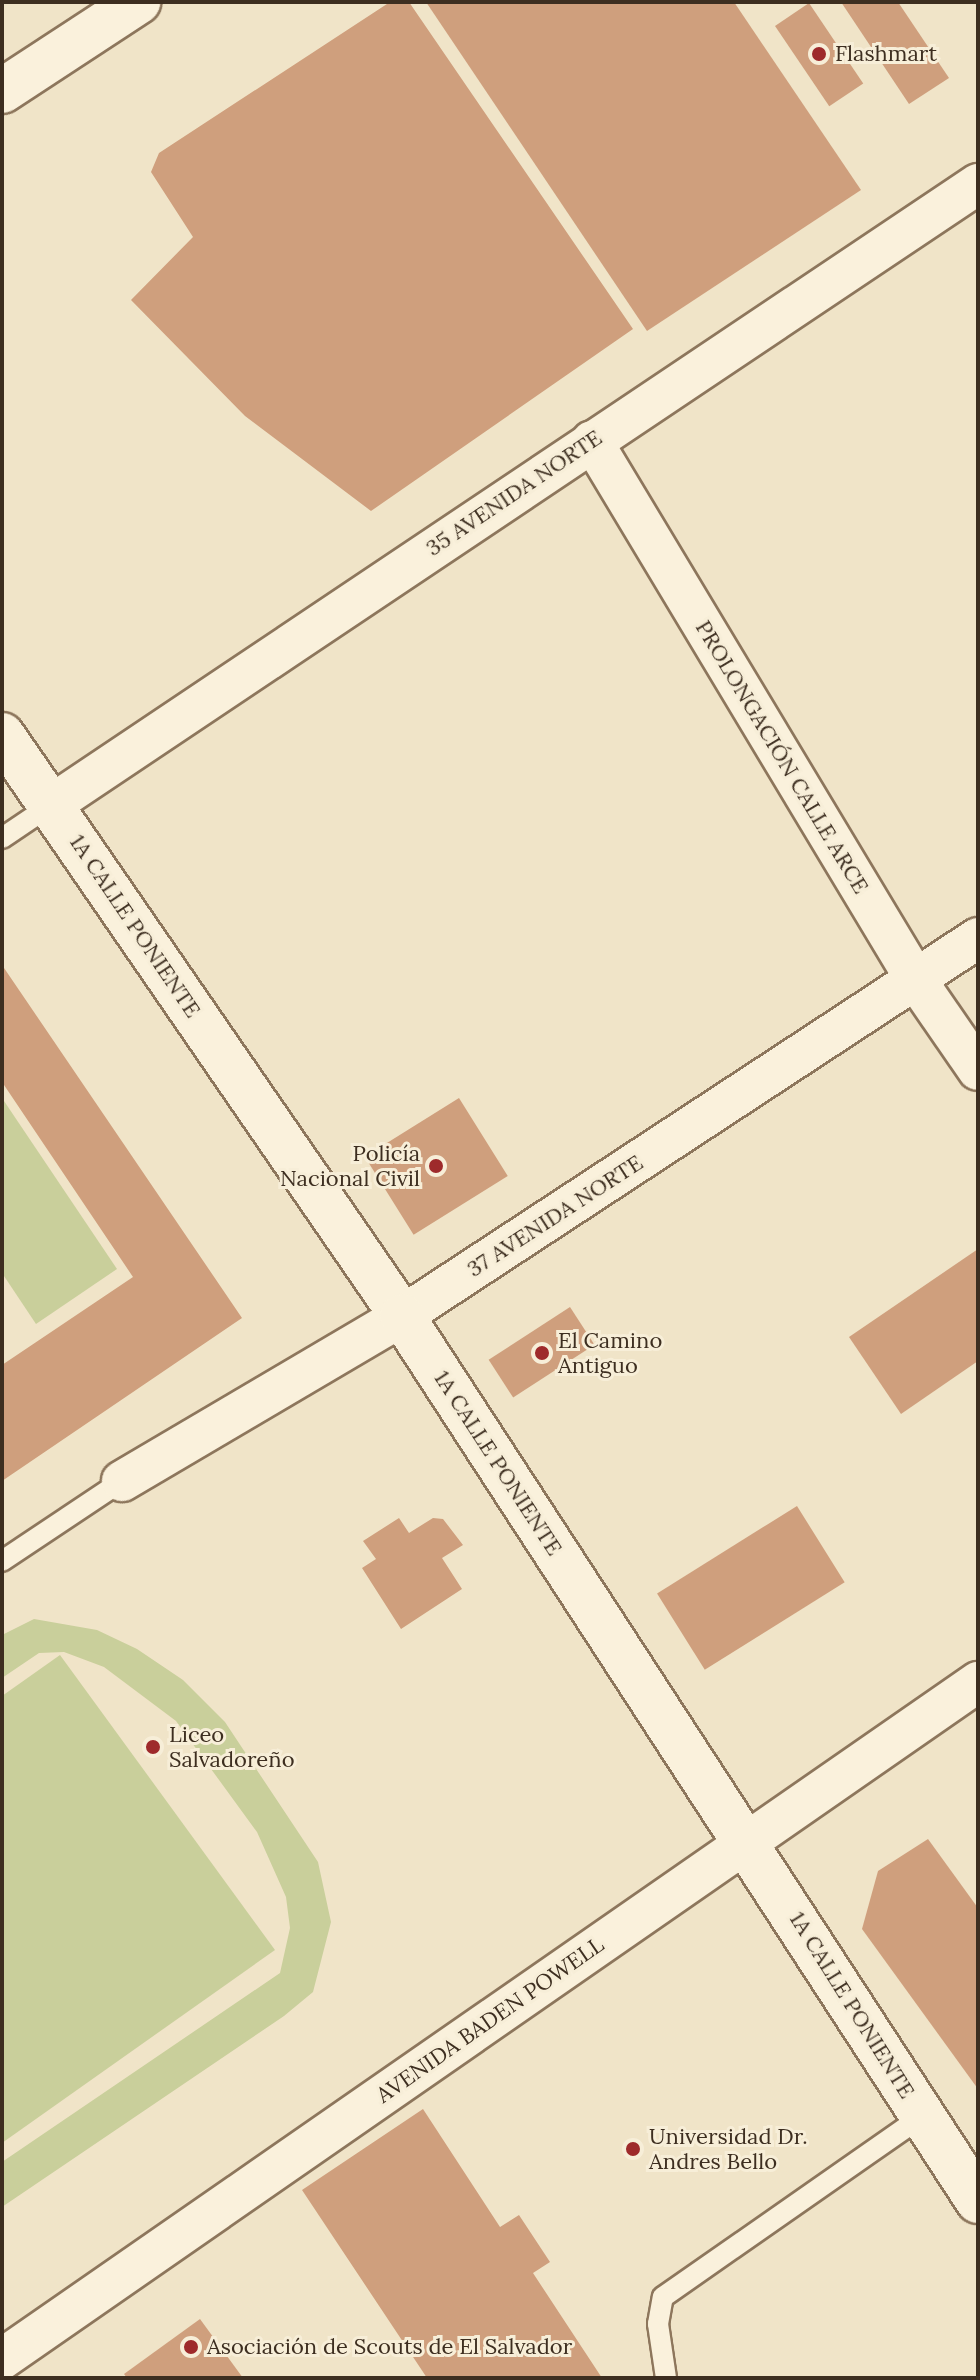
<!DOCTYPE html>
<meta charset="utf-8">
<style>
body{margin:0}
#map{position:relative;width:980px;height:2380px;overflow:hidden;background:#f0e4c8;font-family:Lora,serif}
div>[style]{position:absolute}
.green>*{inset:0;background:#c9cf9b}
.building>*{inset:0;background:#cf9f7d;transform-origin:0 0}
.roads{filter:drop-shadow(2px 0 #8d765c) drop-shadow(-2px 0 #8d765c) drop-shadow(0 2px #8d765c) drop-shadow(0 -2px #8d765c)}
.service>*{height:20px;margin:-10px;padding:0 10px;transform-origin:10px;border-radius:10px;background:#faf1dc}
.minor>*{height:40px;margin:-20px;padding:0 20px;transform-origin:20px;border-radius:20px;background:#faf1dc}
.tertiary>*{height:44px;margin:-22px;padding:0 22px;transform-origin:22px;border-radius:22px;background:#faf1dc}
.dots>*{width:22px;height:22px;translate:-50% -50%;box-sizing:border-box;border:4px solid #f7eed8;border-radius:50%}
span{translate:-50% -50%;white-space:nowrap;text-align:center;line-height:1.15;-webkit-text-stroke:6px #f7eed8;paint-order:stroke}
.poi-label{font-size:22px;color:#3d2e20}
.left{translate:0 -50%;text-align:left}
.right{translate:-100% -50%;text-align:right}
.street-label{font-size:22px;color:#3d2e20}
.frame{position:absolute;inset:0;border:4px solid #3d2e20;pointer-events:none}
</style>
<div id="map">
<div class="green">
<i style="clip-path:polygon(2px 1098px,117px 1269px,36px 1324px,2px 1273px)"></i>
<i style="clip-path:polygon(34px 1619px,97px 1630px,137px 1649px,183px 1680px,225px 1722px,318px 1862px,331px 1922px,313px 1992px,284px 2016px,2px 2207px,2px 2162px,280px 1973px,290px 1928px,286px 1897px,257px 1832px,176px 1721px,104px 1667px,64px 1652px,39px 1653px,2px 1678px,2px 1635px)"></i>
<i style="clip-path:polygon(60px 1655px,275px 1950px,2px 2143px,2px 1696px)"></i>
</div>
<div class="building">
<i style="clip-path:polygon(390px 2px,409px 2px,633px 329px,371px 511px,245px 416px,131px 300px,193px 237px,151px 172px,159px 153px)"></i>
<i style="clip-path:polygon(426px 2px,734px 2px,861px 190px,647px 331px)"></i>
<i style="clip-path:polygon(841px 2px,898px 2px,949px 78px,909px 104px)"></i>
<i style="left:809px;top:3px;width:97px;height:41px;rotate:56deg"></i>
<i style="clip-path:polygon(2px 965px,242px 1318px,2px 1481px,2px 1365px,133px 1277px,2px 1082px)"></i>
<i style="left:459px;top:1098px;width:92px;height:111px;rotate:58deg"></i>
<i style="clip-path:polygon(978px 1249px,978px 1361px,901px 1414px,849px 1337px)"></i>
<i style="left:570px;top:1307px;width:45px;height:97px;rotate:57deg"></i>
<i style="left:797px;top:1506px;width:90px;height:165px;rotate:58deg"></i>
<i style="clip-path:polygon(399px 1518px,409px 1533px,433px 1518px,443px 1519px,463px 1545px,442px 1558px,462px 1589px,401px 1629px,362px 1568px,376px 1559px,363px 1541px)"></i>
<i style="clip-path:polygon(928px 1839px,978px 1908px,978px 2089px,862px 1929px,878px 1871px)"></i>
<i style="clip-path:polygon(423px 2109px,500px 2227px,519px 2215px,550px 2262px,533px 2273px,602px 2378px,427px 2378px,302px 2190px)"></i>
<i style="clip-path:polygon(200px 2319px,243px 2378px,127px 2378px,124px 2374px)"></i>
</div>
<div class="roads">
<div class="service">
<i style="left:2px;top:838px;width:59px;rotate:-34deg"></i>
<i style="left:2px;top:1561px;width:144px;rotate:-33.7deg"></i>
<i style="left:666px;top:2378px;width:55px;rotate:-98.4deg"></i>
<i style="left:658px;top:2324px;width:27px;rotate:-80deg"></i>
<i style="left:663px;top:2297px;width:316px;rotate:-34.9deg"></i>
</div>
<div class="minor">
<i style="left:592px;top:441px;width:629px;rotate:58.99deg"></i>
<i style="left:916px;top:980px;width:109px;rotate:55.4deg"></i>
<i style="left:51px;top:805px;width:1116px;rotate:-33.82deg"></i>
<i style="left:122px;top:1481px;width:325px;rotate:-30.5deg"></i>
<i style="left:402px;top:1316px;width:689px;rotate:-33.27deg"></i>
<i style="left:2px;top:2359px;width:1188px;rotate:-34.75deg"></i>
</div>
<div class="tertiary">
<i style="left:2px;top:91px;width:163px;rotate:-33.2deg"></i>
<i style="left:2px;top:735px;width:705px;rotate:55.45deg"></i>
<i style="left:402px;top:1316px;width:1056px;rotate:56.94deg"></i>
</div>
</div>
<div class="dots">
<i style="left:819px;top:54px;background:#9e2a2b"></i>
<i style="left:436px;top:1166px;background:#9e2a2b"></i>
<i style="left:542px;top:1353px;background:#9e2a2b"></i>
<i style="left:153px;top:1747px;background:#9e2a2b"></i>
<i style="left:633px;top:2149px;background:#9e2a2b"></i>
<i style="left:191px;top:2347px;background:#9e2a2b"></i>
</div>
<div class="poi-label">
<span class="left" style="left:835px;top:54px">Flashmart</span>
<span class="right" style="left:420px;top:1166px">Policía<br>Nacional Civil</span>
<span class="left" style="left:558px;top:1353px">El Camino<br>Antiguo</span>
<span class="left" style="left:169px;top:1747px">Liceo<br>Salvadoreño</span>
<span class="left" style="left:649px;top:2149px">Universidad Dr.<br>Andres Bello</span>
<span class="left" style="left:207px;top:2347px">Asociación de Scouts de El Salvador</span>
</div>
<div class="street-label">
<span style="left:514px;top:493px;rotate:-34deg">35 AVENIDA NORTE</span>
<span style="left:782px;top:757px;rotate:59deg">PROLONGACIÓN CALLE ARCE</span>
<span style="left:135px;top:926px;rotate:56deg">1A CALLE PONIENTE</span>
<span style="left:555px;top:1216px;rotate:-33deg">37 AVENIDA NORTE</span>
<span style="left:498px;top:1463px;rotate:57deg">1A CALLE PONIENTE</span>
<span style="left:852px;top:2005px;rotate:58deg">1A CALLE PONIENTE</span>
<span style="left:490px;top:2020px;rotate:-35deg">AVENIDA BADEN POWELL</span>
</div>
<div class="frame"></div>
</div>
